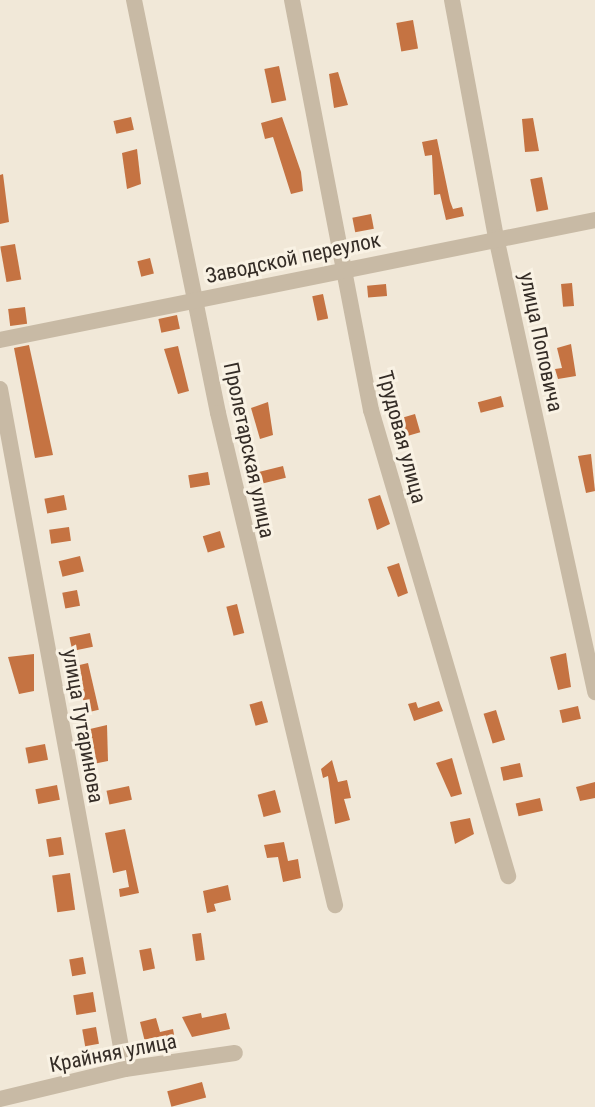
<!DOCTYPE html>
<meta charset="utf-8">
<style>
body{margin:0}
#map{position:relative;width:595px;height:1107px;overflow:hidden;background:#f1e8d8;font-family:"Roboto Condensed",sans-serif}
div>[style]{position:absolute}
.building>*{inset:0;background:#c57342;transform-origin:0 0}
.minor>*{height:16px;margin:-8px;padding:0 8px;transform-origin:8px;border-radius:8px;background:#c8baa5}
span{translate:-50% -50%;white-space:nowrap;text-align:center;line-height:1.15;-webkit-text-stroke:6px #f9f2e4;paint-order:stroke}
.street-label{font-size:21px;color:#342c26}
</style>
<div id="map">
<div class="building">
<i style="left:413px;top:20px;width:29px;height:17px;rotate:80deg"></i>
<i style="left:279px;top:66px;width:35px;height:15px;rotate:78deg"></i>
<i style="clip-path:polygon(338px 72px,348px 105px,334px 108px,329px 74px)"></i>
<i style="left:131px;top:117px;width:13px;height:18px;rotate:77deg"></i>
<i style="clip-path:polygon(282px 117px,301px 172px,303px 191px,291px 194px,273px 137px,265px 139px,261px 123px)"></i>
<i style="clip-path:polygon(533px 118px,539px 151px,525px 152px,522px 119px)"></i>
<i style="clip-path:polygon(437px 139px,450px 201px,453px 209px,462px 207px,464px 216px,446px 220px,440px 194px,434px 195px,432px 155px,425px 156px,422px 142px)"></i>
<i style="clip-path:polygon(137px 149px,141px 184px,127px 189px,122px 153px)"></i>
<i style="clip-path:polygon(3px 174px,9px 222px,0 224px,0 175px)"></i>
<i style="left:542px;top:177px;width:33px;height:12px;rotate:79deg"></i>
<i style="left:371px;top:214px;width:15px;height:19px;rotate:79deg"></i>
<i style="left:15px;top:244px;width:36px;height:15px;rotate:80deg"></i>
<i style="left:150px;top:258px;width:16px;height:13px;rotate:76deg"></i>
<i style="left:572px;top:283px;width:23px;height:11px;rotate:85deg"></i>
<i style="left:386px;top:284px;width:12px;height:19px;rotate:85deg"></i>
<i style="left:323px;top:294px;width:25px;height:11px;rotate:78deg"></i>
<i style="left:25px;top:307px;width:17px;height:17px;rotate:83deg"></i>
<i style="left:177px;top:315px;width:14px;height:19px;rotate:78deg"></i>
<i style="clip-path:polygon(571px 344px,576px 376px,558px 379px,555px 369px,562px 368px,557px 348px)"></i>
<i style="clip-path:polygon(29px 345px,53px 455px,35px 458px,14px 348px)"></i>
<i style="clip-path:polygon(178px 346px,189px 391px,178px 394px,164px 349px)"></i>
<i style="left:501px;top:396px;width:11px;height:24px;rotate:75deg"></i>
<i style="clip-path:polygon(268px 402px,273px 435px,260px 439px,251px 408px)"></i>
<i style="left:415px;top:414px;width:19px;height:16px;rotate:74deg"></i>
<i style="clip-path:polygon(591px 454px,595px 491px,586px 493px,578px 456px)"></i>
<i style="left:283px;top:466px;width:12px;height:26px;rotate:76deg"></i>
<i style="left:208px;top:472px;width:13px;height:20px;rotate:81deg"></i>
<i style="left:64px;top:495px;width:15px;height:20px;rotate:79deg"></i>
<i style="clip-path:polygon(380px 495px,390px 524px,377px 530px,368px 499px)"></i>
<i style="left:69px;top:527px;width:14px;height:20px;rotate:82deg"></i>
<i style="left:220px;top:531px;width:17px;height:18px;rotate:73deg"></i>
<i style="left:80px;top:556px;width:16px;height:22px;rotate:76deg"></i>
<i style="clip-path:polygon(399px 563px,408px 593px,398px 597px,387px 567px)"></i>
<i style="left:77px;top:590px;width:16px;height:15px;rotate:79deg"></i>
<i style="left:237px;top:604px;width:30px;height:11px;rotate:76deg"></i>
<i style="left:90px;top:633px;width:14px;height:21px;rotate:78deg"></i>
<i style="clip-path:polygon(566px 653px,571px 687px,558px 690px,550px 657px)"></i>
<i style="clip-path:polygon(34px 654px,34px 691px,19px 694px,8px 657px)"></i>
<i style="left:88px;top:663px;width:48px;height:13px;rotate:77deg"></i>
<i style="left:262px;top:701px;width:22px;height:13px;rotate:74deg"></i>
<i style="clip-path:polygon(439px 701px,443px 711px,414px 721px,408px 704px,416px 702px,418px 708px)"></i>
<i style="left:578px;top:706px;width:13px;height:19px;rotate:77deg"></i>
<i style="left:496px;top:710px;width:31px;height:13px;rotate:73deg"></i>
<i style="clip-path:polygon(107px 725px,108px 761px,93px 764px,90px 729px)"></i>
<i style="left:45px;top:744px;width:16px;height:20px;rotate:79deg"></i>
<i style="clip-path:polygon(452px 758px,462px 794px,451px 797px,436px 763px)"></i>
<i style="clip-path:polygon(332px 760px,338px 782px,347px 780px,351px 798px,344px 799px,350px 820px,335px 824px,328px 776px,323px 778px,321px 769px)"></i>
<i style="left:520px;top:763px;width:14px;height:20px;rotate:78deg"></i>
<i style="clip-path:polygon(595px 782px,595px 798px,580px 801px,576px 787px)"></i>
<i style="left:57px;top:785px;width:15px;height:22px;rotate:79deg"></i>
<i style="left:129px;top:786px;width:14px;height:23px;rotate:78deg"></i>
<i style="left:275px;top:790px;width:23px;height:18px;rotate:75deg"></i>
<i style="left:540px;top:798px;width:13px;height:25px;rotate:77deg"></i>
<i style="clip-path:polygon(470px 818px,474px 834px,455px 844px,450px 822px)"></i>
<i style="clip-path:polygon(125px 829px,139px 893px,120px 897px,119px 889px,129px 887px,126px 870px,113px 873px,105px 833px)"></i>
<i style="left:61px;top:837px;width:18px;height:15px;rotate:81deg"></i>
<i style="clip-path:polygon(284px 842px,288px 861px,298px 859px,301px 878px,283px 882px,278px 857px,267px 858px,264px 845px)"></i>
<i style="left:70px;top:873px;width:37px;height:18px;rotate:82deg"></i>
<i style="clip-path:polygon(228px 885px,231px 900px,214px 904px,216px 911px,207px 913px,203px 891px)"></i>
<i style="left:201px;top:933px;width:27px;height:9px;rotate:82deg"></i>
<i style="left:151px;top:948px;width:21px;height:12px;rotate:79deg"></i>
<i style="left:83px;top:957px;width:17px;height:14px;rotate:80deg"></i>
<i style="left:93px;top:992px;width:20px;height:20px;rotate:81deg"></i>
<i style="clip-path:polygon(201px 1013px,202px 1018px,226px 1013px,230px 1029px,192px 1037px,182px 1017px)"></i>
<i style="clip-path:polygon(156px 1018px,160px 1032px,173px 1029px,176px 1045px,165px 1047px,164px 1041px,146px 1046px,140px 1022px)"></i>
<i style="left:96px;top:1027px;width:17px;height:14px;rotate:80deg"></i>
<i style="left:202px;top:1082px;width:16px;height:36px;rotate:75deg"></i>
</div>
<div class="minor">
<i style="left:134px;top:0;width:421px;rotate:78.5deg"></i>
<i style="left:218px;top:413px;width:506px;rotate:76.62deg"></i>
<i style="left:292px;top:0;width:418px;rotate:79.1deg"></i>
<i style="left:371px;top:410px;width:486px;rotate:73.6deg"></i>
<i style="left:452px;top:0;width:241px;rotate:79.5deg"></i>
<i style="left:496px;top:237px;width:466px;rotate:77.7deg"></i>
<i style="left:0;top:340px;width:607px;rotate:-11.4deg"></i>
<i style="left:0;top:389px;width:691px;rotate:79.58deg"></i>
<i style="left:0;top:1099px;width:129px;rotate:-13.5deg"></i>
<i style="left:125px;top:1069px;width:111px;rotate:-8.3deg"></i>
</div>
<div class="street-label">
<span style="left:293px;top:258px;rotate:-12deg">Заводской переулок</span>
<span style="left:541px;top:342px;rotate:78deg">улица Поповича</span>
<span style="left:402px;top:437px;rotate:75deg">Трудовая улица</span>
<span style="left:249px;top:450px;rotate:78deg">Пролетарская улица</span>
<span style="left:83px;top:726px;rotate:80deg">улица Тутаринова</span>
<span style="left:113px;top:1053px;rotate:-11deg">Крайняя улица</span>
</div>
</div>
